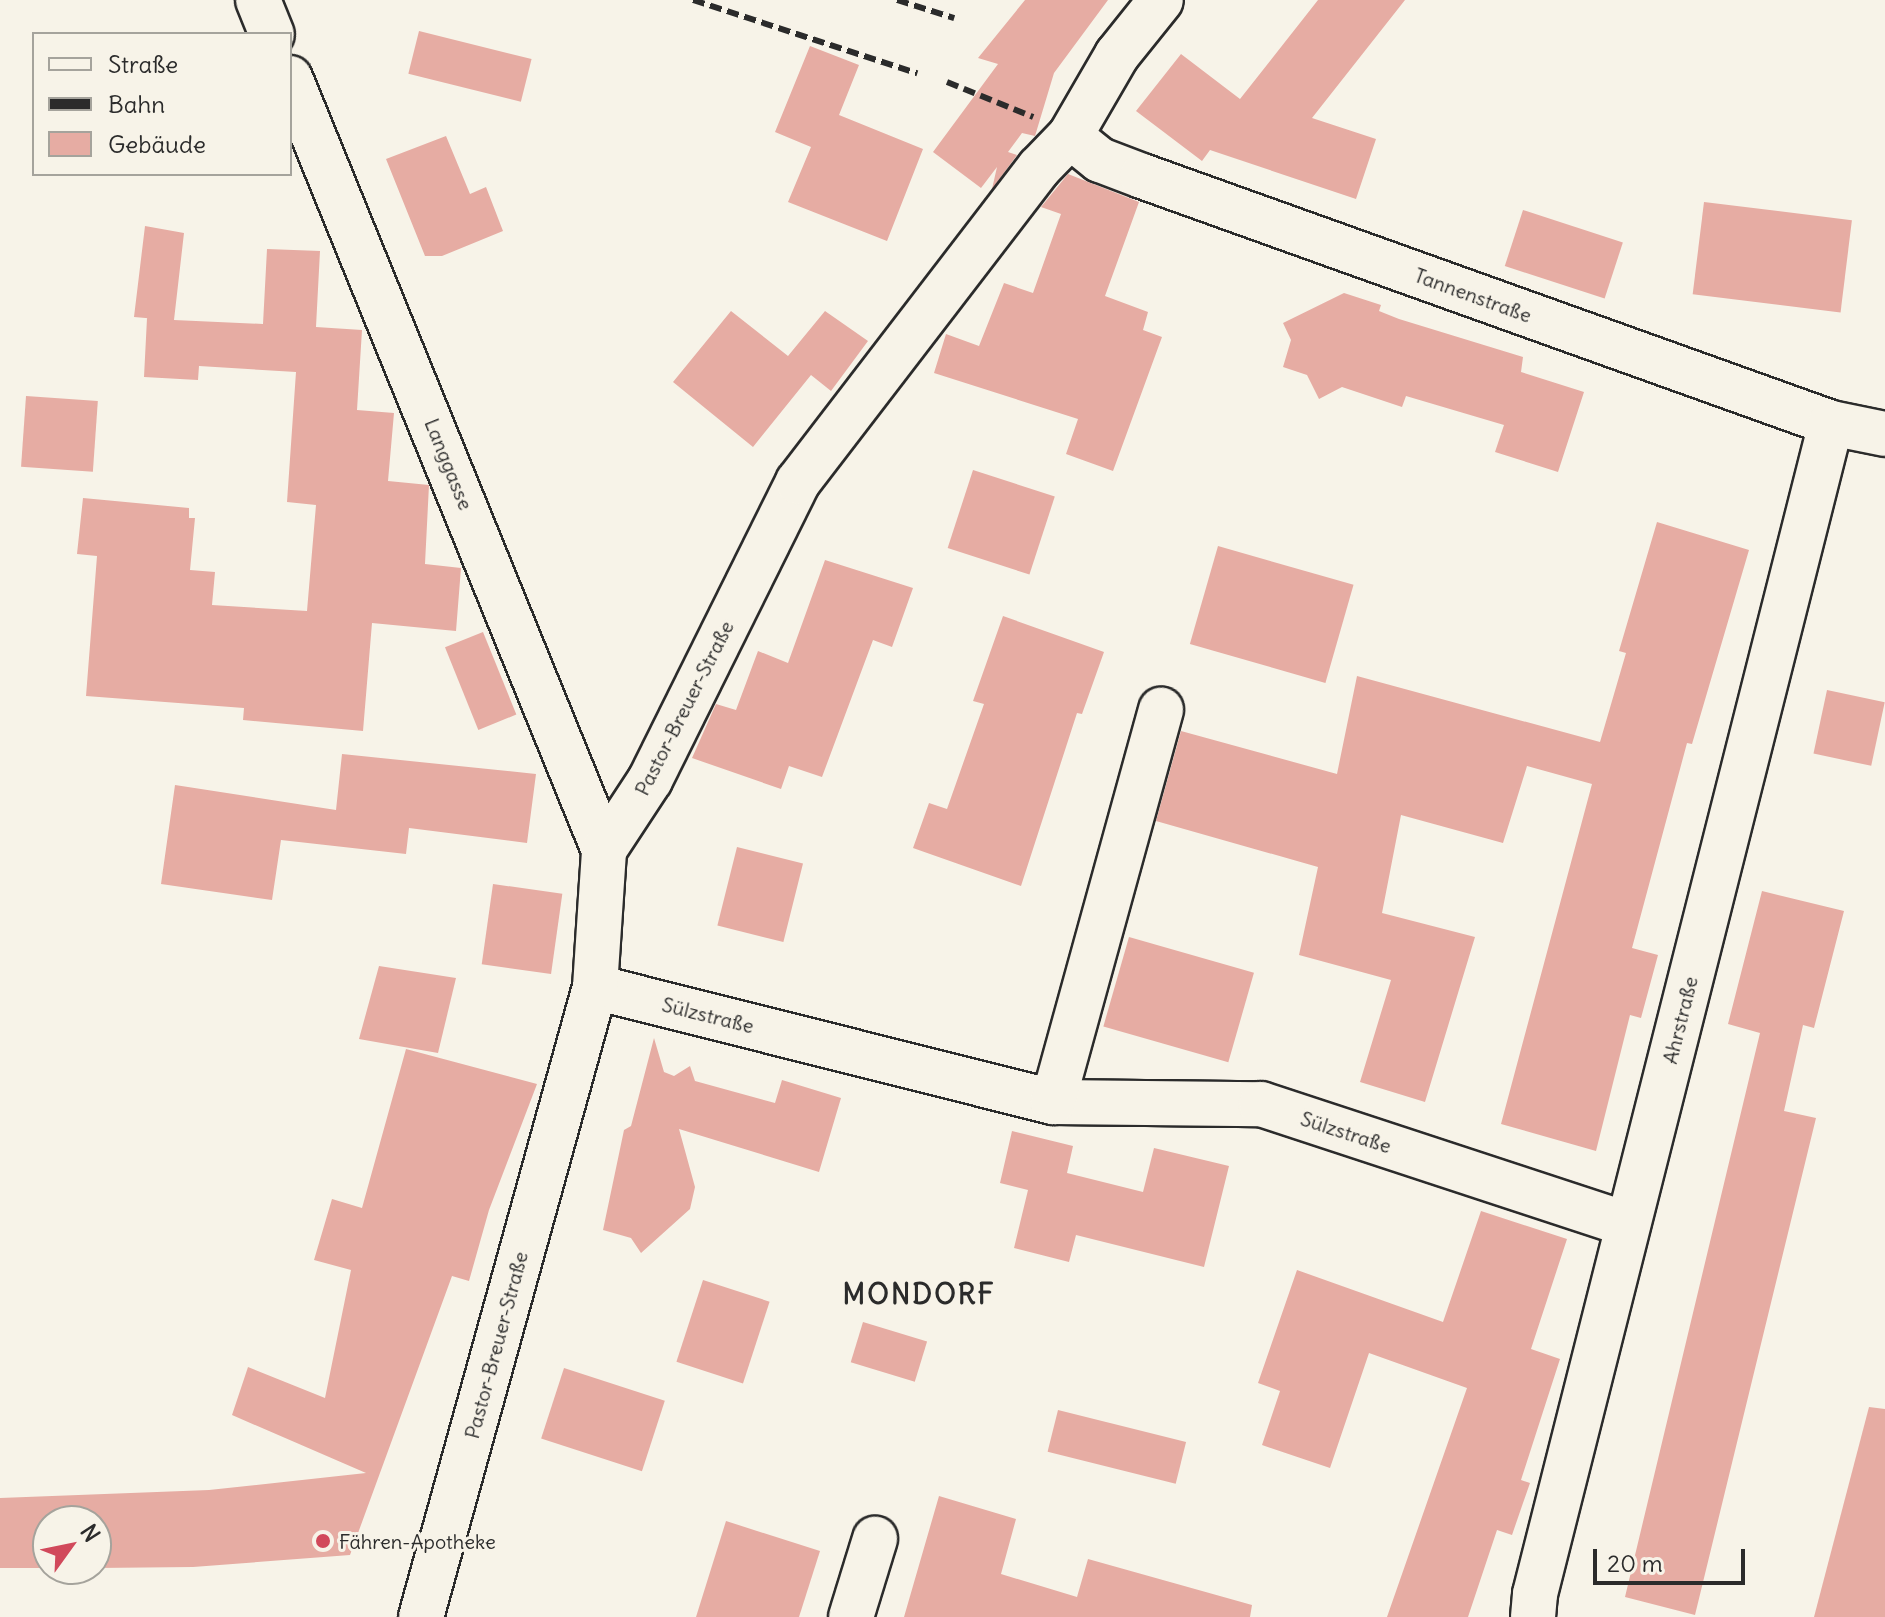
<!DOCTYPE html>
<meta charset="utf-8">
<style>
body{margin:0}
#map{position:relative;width:1885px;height:1617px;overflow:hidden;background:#f7f3e8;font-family:Delius,sans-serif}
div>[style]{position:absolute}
.building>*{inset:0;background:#e6aca3;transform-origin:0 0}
.roads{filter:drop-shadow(2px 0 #2b2b2b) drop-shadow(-2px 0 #2b2b2b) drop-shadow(0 2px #2b2b2b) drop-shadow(0 -2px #2b2b2b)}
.minor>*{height:44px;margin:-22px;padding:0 22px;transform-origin:22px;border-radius:22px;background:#f7f3e8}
.rail>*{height:6px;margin-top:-3px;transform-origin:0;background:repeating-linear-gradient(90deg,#2b2b2b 0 12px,transparent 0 18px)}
.dots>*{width:22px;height:22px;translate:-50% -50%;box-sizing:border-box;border:4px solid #f7f3e8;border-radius:50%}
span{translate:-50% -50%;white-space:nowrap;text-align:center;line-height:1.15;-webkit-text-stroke:6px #f7f3e8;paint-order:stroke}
.street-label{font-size:20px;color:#2b2b2b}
.poi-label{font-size:20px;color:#2b2b2b}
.left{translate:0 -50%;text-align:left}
.district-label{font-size:28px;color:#2b2b2b;font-weight:700;letter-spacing:2px}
.legend{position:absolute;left:32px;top:32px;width:260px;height:144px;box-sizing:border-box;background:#f7f3e8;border:2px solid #a5a39c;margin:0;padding:10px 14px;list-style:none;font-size:24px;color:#2b2b2b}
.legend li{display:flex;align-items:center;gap:16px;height:40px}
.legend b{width:40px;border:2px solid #a5a39c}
.north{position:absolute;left:32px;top:1505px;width:80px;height:80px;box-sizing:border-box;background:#f7f3e8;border:2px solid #a5a39c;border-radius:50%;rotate:57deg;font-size:22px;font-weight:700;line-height:32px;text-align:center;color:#2b2b2b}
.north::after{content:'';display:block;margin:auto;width:28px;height:36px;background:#d1495b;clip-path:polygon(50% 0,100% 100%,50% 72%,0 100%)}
.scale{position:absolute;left:1593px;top:1549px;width:152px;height:36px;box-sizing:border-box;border:4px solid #2b2b2b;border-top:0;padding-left:10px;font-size:24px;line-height:28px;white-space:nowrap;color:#2b2b2b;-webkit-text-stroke:6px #f7f3e8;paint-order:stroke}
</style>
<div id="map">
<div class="building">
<i style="clip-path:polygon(1025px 0,1108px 0,1054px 73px,1035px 136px,1022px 133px,1008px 152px,1017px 155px,992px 189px,997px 167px,981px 188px,933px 152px,998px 64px,978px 58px)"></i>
<i style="clip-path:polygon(1318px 0,1405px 0,1312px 118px,1376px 139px,1356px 199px,1210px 150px,1202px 161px,1136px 111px,1181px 54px,1240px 99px)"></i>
<i style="left:419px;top:31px;width:116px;height:44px;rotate:14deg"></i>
<i style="clip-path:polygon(810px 46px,859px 65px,839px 115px,923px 149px,887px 241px,788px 202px,811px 147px,775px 132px)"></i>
<i style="clip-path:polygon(446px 136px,470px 194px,486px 187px,503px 231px,442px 256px,425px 256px,386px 159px)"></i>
<i style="clip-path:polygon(1068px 174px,1139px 202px,1105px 296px,1148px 312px,1143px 330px,1162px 337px,1113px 471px,1066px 454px,1078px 419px,934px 373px,946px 334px,979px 346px,1004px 283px,1033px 293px,1061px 214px,1041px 207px)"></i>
<i style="left:1704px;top:202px;width:149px;height:93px;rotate:7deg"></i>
<i style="left:1523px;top:210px;width:105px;height:59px;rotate:18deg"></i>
<i style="clip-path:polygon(145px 226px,184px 233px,174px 320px,263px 324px,267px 249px,320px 251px,316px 327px,362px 330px,357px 410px,394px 413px,388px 481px,429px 485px,425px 564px,461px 568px,456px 631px,372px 623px,363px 731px,243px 720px,244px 708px,86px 696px,97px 556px,77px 554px,83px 498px,189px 508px,189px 518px,195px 518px,190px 570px,215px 572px,212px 605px,307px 611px,316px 505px,287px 502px,296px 372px,199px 366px,198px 380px,144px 377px,147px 318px,157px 319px,134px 317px)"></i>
<i style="clip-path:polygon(1344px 293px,1381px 305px,1379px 311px,1399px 319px,1523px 357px,1521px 372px,1584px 392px,1558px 472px,1495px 452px,1504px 425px,1406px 396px,1402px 407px,1342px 387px,1319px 399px,1307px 375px,1283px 367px,1291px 340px,1283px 323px)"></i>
<i style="clip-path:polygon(731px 311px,788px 356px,825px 311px,868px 341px,831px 391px,811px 375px,753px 447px,673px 382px)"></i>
<i style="left:26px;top:396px;width:72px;height:71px;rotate:4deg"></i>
<i style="left:973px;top:470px;width:86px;height:82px;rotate:18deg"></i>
<i style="clip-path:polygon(1657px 522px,1749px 550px,1692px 744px,1687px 743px,1632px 948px,1658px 955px,1641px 1018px,1630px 1015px,1596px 1151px,1501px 1124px,1592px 784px,1527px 766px,1503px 843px,1401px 815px,1382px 913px,1475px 937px,1425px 1102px,1360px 1082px,1391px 980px,1299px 955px,1318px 867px,1156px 821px,1181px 731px,1337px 774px,1357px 676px,1600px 742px,1626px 653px,1619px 651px)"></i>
<i style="left:1218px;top:546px;width:141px;height:102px;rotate:16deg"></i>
<i style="clip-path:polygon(825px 560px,913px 588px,892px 647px,873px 640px,822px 777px,789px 766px,781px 789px,692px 758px,716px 704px,736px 710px,758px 651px,788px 663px)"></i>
<i style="clip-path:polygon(1003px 616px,1104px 652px,1082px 714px,1077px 713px,1021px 886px,913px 848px,929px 803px,947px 809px,984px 704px,973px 701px)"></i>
<i style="left:483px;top:632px;width:89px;height:41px;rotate:68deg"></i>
<i style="left:1827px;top:690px;width:59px;height:65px;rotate:12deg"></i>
<i style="clip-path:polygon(342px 754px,536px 774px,527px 843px,409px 828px,406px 854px,281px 840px,272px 900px,161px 884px,175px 785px,336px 810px)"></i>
<i style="left:737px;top:847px;width:68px;height:81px;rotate:14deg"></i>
<i style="left:493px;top:884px;width:70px;height:81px;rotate:8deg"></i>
<i style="clip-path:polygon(1762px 891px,1844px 911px,1814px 1028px,1803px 1025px,1784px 1111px,1816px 1118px,1695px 1615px,1625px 1597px,1760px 1033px,1728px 1024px)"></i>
<i style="left:1129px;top:937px;width:130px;height:93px;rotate:16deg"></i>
<i style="clip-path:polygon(379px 966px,456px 978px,438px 1053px,359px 1039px)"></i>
<i style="clip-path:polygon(654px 1038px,664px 1072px,674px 1076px,690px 1066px,695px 1081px,775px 1103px,782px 1080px,841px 1098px,819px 1172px,679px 1129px,695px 1187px,690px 1209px,641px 1253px,631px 1238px,603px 1230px,624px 1130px,631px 1126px)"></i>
<i style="clip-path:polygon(406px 1049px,537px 1084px,489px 1210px,469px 1281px,452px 1276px,350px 1555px,193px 1567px,96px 1568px,96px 1521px,48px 1521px,48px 1568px,0 1568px,0 1498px,209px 1490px,366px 1473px,232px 1415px,248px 1367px,325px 1398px,351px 1270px,314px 1260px,332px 1199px,362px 1208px)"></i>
<i style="clip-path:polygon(1012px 1131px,1073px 1146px,1067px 1173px,1143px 1192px,1154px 1148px,1229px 1166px,1204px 1267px,1076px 1235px,1069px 1262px,1014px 1248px,1028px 1190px,1000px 1183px)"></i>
<i style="clip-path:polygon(1481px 1211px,1567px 1239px,1531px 1349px,1560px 1359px,1521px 1480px,1530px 1483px,1523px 1503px,1512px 1535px,1497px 1530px,1468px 1617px,1387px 1617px,1467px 1388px,1369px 1353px,1330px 1468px,1262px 1445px,1280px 1391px,1258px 1383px,1297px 1270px,1443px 1322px)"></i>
<i style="left:703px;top:1280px;width:70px;height:86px;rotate:18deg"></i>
<i style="left:863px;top:1322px;width:67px;height:42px;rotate:17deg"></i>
<i style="left:564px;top:1368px;width:106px;height:74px;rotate:18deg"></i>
<i style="clip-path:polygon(1869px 1407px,1885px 1409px,1885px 1617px,1814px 1617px)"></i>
<i style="left:1058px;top:1410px;width:132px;height:43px;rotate:14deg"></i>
<i style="clip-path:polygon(939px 1496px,1016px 1519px,1001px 1574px,1077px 1597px,1088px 1559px,1252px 1605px,1250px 1617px,904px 1617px)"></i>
<i style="clip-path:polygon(726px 1521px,820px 1551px,799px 1617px,696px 1617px)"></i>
</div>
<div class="roads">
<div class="minor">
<i style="left:258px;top:0;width:37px;rotate:68deg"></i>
<i style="left:290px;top:78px;width:833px;rotate:67.87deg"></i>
<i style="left:1070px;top:136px;width:38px;rotate:39deg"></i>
<i style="left:1100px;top:160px;width:45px;rotate:20.9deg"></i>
<i style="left:1142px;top:176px;width:732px;rotate:19.72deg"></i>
<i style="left:1831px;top:423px;width:55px;rotate:11.5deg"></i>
<i style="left:595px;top:987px;width:472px;rotate:14.1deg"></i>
<i style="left:1053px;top:1102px;width:208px;rotate:0.6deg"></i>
<i style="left:1261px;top:1104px;width:386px;rotate:18.2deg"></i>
<i style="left:1053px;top:1102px;width:407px;rotate:-74.6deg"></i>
<i style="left:421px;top:1617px;width:654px;rotate:-74.56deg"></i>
<i style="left:595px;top:987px;width:137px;rotate:-86.2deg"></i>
<i style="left:604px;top:850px;width:84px;rotate:-56.7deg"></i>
<i style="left:650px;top:780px;width:333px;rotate:-63.6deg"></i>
<i style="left:798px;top:482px;width:396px;rotate:-52.5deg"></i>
<i style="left:1039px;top:168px;width:45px;rotate:-45.9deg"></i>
<i style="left:1070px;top:136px;width:94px;rotate:-59.9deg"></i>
<i style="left:1117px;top:55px;width:70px;rotate:-51.3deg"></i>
<i style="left:851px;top:1617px;width:82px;rotate:-72.9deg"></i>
<i style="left:1533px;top:1617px;width:23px;rotate:-85deg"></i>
<i style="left:1535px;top:1594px;width:1208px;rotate:-75.81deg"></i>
</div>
</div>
<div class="rail">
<i style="left:693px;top:0;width:236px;rotate:18.1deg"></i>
<i style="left:897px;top:0;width:60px;rotate:17.5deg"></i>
<i style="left:947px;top:82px;width:93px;rotate:22.1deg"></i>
</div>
<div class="dots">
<i style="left:323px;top:1541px;background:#d1495b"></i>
</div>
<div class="street-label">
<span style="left:1473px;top:295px;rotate:20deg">Tannenstraße</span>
<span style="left:449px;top:464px;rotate:68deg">Langgasse</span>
<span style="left:684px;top:708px;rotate:-63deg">Pastor-Breuer-Straße</span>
<span style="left:708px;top:1015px;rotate:14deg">Sülzstraße</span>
<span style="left:1680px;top:1020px;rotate:-76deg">Ahrstraße</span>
<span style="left:1346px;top:1132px;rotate:18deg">Sülzstraße</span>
<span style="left:496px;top:1345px;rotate:-75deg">Pastor-Breuer-Straße</span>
</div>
<div class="poi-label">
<span class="left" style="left:339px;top:1541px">Fähren-Apotheke</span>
</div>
<div class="district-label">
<span style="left:919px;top:1294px">MONDORF</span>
</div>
<ul class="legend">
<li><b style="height:10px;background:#f7f3e8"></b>Straße</li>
<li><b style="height:10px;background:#2b2b2b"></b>Bahn</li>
<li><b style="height:22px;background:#e6aca3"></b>Gebäude</li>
</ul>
<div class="north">N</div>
<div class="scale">20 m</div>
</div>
